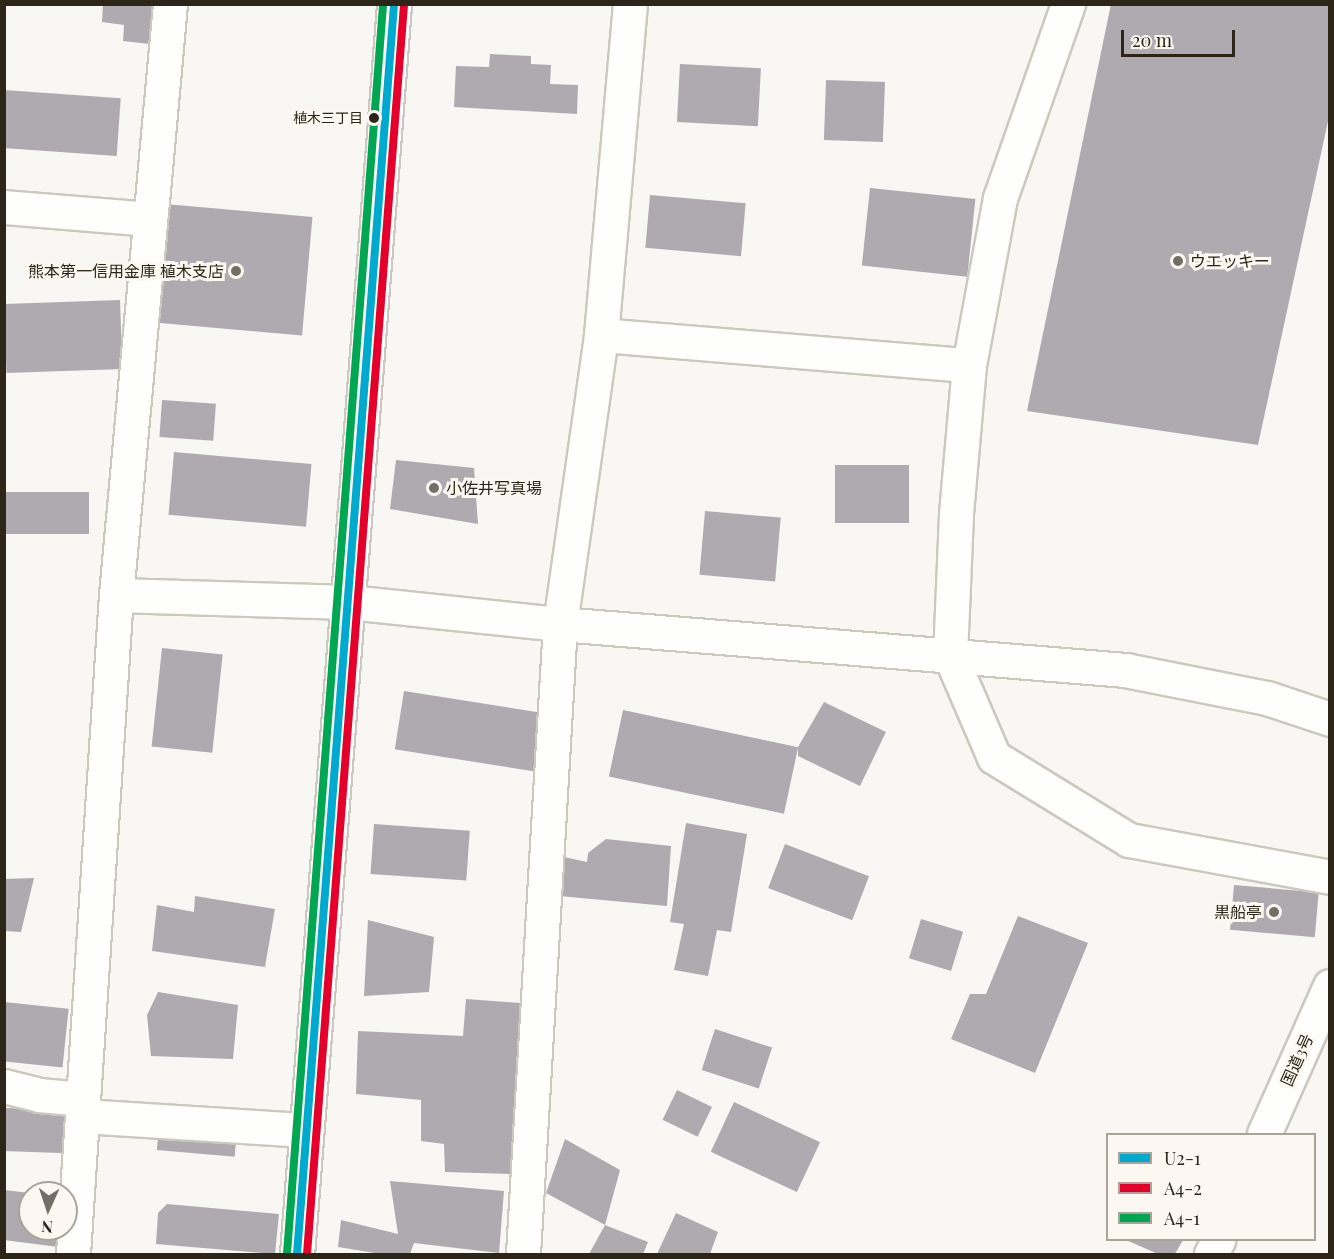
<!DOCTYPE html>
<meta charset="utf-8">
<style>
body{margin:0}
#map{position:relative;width:1334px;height:1259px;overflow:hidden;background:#f9f7f4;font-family:"Playfair Display","Noto Sans JP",serif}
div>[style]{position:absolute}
.building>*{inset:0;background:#aeaab0;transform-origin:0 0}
.roads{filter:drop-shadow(2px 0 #ccc8c0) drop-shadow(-2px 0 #ccc8c0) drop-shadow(0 2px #ccc8c0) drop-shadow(0 -2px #ccc8c0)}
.minor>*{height:33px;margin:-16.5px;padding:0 16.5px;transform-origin:16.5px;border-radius:16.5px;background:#fefefd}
.tertiary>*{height:33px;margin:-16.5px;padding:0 16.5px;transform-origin:16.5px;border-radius:16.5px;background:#fefefd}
.primary>*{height:33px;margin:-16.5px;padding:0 16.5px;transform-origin:16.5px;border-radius:16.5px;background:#fefefd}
.trunk>*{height:33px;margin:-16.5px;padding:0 16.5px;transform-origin:16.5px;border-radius:16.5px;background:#fefefd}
.bus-1>*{height:8px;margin:-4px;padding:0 4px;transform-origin:4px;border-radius:4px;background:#00a9ce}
.bus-2>*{height:8px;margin:-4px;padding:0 4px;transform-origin:4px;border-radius:4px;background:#e4002b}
.bus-3>*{height:8px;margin:-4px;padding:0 4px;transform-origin:4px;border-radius:4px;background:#00a651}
.dots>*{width:16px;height:16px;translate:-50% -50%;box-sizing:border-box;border:3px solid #fcf8f1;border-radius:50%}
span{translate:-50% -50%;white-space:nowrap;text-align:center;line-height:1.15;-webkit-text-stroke:6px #fcf8f1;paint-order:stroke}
.bus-label{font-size:14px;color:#2c2518}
.right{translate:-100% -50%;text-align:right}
.poi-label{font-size:16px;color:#2c2518}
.left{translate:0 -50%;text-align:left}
.street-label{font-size:16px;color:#2c2518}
.frame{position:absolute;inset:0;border:6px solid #2c2518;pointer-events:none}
.legend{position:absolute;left:1106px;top:1133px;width:210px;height:108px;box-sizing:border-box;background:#fcf8f1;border:2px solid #a9a49a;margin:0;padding:8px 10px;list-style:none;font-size:18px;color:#2c2518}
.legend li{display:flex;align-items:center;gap:12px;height:30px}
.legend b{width:30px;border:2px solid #a9a49a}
.north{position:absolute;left:18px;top:1181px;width:60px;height:60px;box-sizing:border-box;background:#fcf8f1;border:2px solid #a9a49a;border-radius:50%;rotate:183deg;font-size:16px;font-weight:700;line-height:24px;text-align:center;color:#2c2518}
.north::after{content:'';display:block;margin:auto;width:21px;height:27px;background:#746e65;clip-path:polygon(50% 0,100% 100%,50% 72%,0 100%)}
.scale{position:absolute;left:1121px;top:30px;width:114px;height:27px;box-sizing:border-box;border:3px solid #2c2518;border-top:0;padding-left:8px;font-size:18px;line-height:21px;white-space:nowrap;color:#2c2518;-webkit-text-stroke:4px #fcf8f1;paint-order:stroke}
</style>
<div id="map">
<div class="building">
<i style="clip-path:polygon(103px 4px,154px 4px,150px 44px,123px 41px,124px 25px,102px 22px)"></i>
<i style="clip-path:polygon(1111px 4px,1330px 4px,1330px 112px,1258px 445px,1027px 411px)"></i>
<i style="clip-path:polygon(490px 54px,531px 56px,531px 64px,551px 65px,550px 84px,578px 85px,577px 114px,454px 107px,456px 66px,489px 67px)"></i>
<i style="left:680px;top:64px;width:81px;height:58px;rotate:3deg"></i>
<i style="left:826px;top:80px;width:59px;height:60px;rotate:2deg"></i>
<i style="left:4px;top:90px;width:117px;height:58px;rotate:4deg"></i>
<i style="left:870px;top:188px;width:106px;height:78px;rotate:6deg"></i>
<i style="left:650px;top:195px;width:96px;height:53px;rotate:5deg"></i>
<i style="left:165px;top:204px;width:148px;height:119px;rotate:5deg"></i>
<i style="left:120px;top:300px;width:69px;height:116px;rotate:88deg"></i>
<i style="left:162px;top:400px;width:54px;height:37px;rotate:4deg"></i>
<i style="left:174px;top:452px;width:138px;height:63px;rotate:5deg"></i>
<i style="clip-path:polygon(396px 460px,474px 468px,478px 524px,390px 509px)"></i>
<i style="left:909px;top:465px;width:58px;height:74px;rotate:90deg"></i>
<i style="left:89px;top:492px;width:42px;height:84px;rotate:90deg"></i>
<i style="left:705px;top:511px;width:76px;height:64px;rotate:5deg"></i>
<i style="left:162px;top:648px;width:61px;height:99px;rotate:6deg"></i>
<i style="left:404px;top:691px;width:142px;height:59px;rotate:9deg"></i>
<i style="clip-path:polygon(824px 702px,886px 732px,860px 786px,798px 756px,798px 747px)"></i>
<i style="left:623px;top:710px;width:179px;height:68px;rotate:12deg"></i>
<i style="clip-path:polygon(686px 823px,747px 834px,731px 932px,717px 930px,708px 976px,674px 970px,684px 924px,670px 922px)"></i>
<i style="left:374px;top:824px;width:96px;height:50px;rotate:4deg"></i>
<i style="clip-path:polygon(606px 839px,671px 846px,667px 906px,559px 896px,564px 857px,587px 862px,588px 853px)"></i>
<i style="left:785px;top:844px;width:90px;height:47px;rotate:21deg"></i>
<i style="clip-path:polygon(34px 878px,21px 932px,4px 931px,4px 879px)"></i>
<i style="left:1234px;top:885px;width:85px;height:45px;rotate:5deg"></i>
<i style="clip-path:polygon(195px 896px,275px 909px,265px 967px,152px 951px,157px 905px,194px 912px)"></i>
<i style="clip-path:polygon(1018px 916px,1088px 943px,1035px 1073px,951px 1039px,970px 994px,986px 994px)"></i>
<i style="left:921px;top:919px;width:44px;height:41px;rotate:17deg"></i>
<i style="clip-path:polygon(368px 920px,434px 937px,429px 992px,364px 996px)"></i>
<i style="clip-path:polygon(158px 992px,238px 1005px,233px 1059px,151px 1056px,147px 1015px)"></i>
<i style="clip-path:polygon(466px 999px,520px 1003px,512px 1174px,445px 1172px,444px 1144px,421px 1141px,421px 1100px,356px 1094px,358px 1031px,463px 1036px)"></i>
<i style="left:4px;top:1002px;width:65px;height:59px;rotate:6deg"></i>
<i style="left:715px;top:1029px;width:60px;height:43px;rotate:18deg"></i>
<i style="left:677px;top:1090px;width:39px;height:33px;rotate:26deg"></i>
<i style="left:734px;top:1102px;width:95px;height:55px;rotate:25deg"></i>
<i style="left:5px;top:1108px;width:64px;height:43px;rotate:2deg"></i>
<i style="left:159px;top:1126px;width:78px;height:24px;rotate:5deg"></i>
<i style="clip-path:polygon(565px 1139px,620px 1170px,605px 1225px,546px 1193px)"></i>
<i style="clip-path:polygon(390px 1181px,504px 1191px,499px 1253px,414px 1243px,410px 1254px,381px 1254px,338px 1247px,341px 1220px,398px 1234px)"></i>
<i style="clip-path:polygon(4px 1190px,30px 1193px,30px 1229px,66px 1229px,74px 1249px,4px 1240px)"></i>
<i style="clip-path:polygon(167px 1204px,279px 1214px,275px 1254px,156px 1244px,158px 1213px)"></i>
<i style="clip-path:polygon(676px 1213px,718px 1232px,710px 1254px,657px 1254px)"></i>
<i style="clip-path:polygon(605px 1225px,648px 1242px,643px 1254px,589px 1254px)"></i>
<i style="clip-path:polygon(1126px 1240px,1183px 1240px,1175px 1254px,1158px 1254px)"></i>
</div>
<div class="roads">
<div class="minor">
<i style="left:1068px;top:4px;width:206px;rotate:109.3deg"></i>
<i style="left:1000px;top:198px;width:170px;rotate:100.5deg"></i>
<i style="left:969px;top:365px;width:150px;rotate:95deg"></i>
<i style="left:956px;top:514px;width:141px;rotate:92.4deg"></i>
<i style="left:950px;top:655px;width:111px;rotate:66.7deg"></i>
<i style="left:994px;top:757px;width:158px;rotate:31.6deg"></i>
<i style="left:1129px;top:840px;width:204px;rotate:10.4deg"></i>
<i style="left:4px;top:207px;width:146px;rotate:4.7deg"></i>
<i style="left:601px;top:335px;width:369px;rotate:4.7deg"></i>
<i style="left:4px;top:1086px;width:36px;rotate:14deg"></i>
<i style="left:39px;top:1095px;width:44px;rotate:5.2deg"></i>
<i style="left:82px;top:1116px;width:225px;rotate:3.6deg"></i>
<i style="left:73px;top:1254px;width:660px;rotate:-86.27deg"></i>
<i style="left:116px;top:595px;width:593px;rotate:-84.78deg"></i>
<i style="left:523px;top:1254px;width:631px;rotate:-86.64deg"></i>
<i style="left:560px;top:624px;width:292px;rotate:-81.9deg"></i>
<i style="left:601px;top:335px;width:332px;rotate:-85deg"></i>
</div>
<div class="tertiary">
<i style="left:116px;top:595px;width:233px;rotate:1.7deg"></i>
<i style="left:349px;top:602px;width:212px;rotate:6deg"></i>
<i style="left:560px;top:624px;width:567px;rotate:4.65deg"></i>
<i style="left:1125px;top:670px;width:145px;rotate:11.2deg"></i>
<i style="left:1267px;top:698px;width:66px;rotate:18.4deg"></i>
</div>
<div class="primary">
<i style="left:297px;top:1254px;width:1254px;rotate:-85.56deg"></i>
</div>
<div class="trunk">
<i style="left:1264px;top:1134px;width:162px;rotate:-66deg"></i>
<i style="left:1211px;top:1254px;width:16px;rotate:-63deg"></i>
</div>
</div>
<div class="bus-1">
<i style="left:297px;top:1254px;width:1254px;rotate:-85.56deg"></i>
</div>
<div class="bus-2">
<i style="left:307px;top:1254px;width:1253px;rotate:-85.56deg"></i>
</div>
<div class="bus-3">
<i style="left:287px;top:1253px;width:1253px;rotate:-85.6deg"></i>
</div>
<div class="dots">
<i style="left:374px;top:118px;background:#2c2518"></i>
<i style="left:1178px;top:261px;background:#746e65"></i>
<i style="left:236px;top:271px;background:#746e65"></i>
<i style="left:434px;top:488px;background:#746e65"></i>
<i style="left:1274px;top:912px;background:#746e65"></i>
</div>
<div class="bus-label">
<span class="right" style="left:363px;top:118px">植木三丁目</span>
</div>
<div class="poi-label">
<span class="left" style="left:1190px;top:261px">ウエッキー</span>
<span class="right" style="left:224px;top:271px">熊本第一信用金庫 植木支店</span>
<span class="left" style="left:446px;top:488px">小佐井写真場</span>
<span class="right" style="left:1262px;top:912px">黒船亭</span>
</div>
<div class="street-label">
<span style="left:1297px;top:1060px;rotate:-66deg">国道3号</span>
</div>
<div class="frame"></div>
<ul class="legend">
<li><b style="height:8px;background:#00a9ce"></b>U2-1</li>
<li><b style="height:8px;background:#e4002b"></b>A4-2</li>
<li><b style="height:8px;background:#00a651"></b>A4-1</li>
</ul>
<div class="north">N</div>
<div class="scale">20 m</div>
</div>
